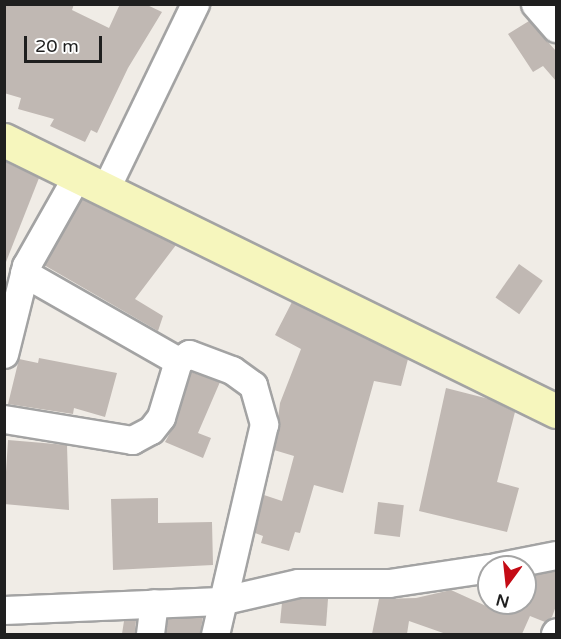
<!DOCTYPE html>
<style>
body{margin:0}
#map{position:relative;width:561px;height:639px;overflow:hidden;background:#f0ece6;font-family:"Varela Round",sans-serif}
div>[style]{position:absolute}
.building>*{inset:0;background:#c0b8b3;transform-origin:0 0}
.roads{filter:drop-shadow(2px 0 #a3a3a3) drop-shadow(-2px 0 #a3a3a3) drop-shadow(0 2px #a3a3a3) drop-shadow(0 -2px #a3a3a3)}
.minor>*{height:27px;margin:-13.5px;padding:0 13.5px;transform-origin:13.5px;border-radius:13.5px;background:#fff}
.secondary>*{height:33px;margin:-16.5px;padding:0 16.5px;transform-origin:16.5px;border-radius:16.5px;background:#f6f6bd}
span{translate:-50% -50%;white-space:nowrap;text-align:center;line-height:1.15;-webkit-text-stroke:4.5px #fff;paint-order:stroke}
.frame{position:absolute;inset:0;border:6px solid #1f1f1f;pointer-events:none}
.north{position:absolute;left:477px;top:555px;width:60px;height:60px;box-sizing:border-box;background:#fff;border:2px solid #a5a5a5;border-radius:50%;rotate:195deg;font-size:16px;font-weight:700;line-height:24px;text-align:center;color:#1f1f1f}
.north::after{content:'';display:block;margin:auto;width:21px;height:27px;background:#c40b15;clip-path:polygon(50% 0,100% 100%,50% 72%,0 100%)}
.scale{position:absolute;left:24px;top:36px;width:78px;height:27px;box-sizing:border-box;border:3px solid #1f1f1f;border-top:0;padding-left:8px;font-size:18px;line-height:21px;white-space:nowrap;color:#1f1f1f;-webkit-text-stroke:4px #fff;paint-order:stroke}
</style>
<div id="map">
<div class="building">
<i style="clip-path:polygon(4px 4px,74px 4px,72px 10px,109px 28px,120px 4px,145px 4px,162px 12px,128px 68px,97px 133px,91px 130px,85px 142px,50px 126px,54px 119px,18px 109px,21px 98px,4px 93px)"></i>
<i style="clip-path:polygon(529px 21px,556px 51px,556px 81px,543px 66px,533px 72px,508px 34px)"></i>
<i style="clip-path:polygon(4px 161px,39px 178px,6px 262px,4px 262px)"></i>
<i style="clip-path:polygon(82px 199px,176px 245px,135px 299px,163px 316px,158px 331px,44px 265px)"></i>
<i style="left:519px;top:264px;width:29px;height:41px;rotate:35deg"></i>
<i style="clip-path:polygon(292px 302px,408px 359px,401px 386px,374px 381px,343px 493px,314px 485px,300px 533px,295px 532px,289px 551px,261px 543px,263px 536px,255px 533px,264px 495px,282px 501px,294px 456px,274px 450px,280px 403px,301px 349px,275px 335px)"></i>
<i style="clip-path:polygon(39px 358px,117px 373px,105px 417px,74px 408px,73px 414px,8px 404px,19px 359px,38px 363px)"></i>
<i style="clip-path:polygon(191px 372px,220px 382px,198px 433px,211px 438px,203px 458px,165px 442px,176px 422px)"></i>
<i style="clip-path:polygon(446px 388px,489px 399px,515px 412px,497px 482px,519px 488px,507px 532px,419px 511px)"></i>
<i style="clip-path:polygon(8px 440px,67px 445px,69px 510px,4px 504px)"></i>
<i style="clip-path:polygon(158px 498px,158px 523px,212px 522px,213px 565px,113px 570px,111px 499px)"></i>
<i style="left:378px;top:502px;width:26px;height:32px;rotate:7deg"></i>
<i style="clip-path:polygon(556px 571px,556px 606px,552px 617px,545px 622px,530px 616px,522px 634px,446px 634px,409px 621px,407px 634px,372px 634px,379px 599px,416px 598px,451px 590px,495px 610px,498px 603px,525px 603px,525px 577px)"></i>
<i style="clip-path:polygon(300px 599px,328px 599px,326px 626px,280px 623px,282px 603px)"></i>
<i style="clip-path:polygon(203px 617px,200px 634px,166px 634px,168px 619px)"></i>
<i style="clip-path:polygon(136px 620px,135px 634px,122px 634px,124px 621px)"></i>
</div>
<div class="roads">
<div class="minor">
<i style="left:535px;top:4px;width:32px;rotate:49deg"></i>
<i style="left:105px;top:190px;width:207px;rotate:-64.2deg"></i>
<i style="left:24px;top:273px;width:177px;rotate:29.7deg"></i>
<i style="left:178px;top:361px;width:13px;rotate:-32deg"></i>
<i style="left:189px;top:354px;width:46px;rotate:20.4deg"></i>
<i style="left:232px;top:370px;width:26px;rotate:36deg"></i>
<i style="left:253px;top:385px;width:41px;rotate:74.2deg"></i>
<i style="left:264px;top:424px;width:216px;rotate:103.1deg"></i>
<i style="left:4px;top:354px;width:91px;rotate:-76deg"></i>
<i style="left:26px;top:266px;width:103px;rotate:-60.5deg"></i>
<i style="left:4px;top:419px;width:130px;rotate:9.3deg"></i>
<i style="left:132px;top:440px;width:21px;rotate:-28deg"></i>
<i style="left:151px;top:430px;width:16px;rotate:-52deg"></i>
<i style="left:161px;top:417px;width:59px;rotate:-73.1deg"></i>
<i style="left:495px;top:567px;width:62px;rotate:-11.1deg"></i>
<i style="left:4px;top:610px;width:216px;rotate:-2.4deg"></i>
<i style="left:220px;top:601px;width:80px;rotate:-13deg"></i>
<i style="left:298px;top:583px;width:91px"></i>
<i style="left:389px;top:583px;width:101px;rotate:-8.5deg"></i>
<i style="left:150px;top:634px;width:31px;rotate:-83deg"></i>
<i style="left:555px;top:634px;width:2px;rotate:-63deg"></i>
</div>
<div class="secondary">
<i style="left:4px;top:140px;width:615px;rotate:26.15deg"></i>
</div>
</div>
<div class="frame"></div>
<div class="north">N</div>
<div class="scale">20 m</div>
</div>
